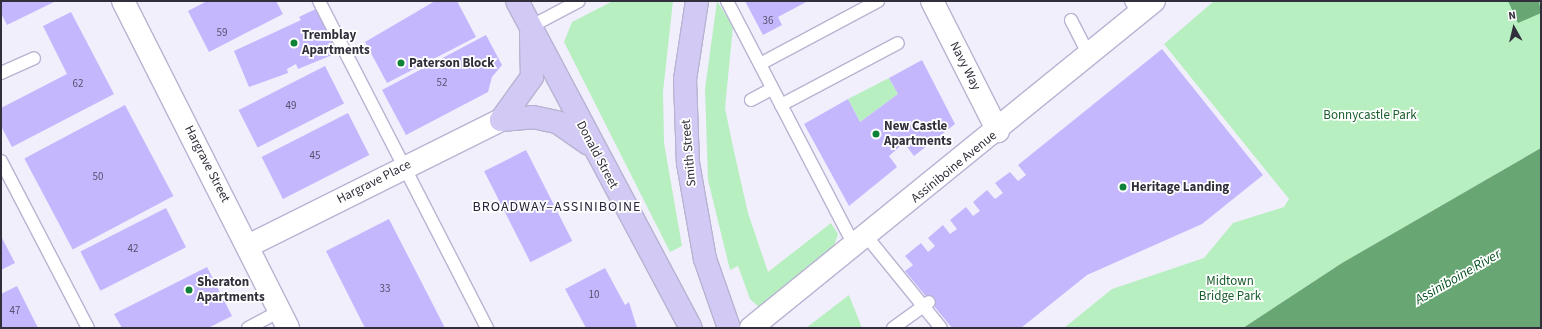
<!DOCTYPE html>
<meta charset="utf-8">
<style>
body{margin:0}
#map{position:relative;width:1542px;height:329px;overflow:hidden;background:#f1effc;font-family:"Source Sans 3",sans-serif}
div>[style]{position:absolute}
.green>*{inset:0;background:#b8efc1}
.water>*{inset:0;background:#68a774}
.building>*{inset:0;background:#c5b7fe;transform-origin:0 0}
.roads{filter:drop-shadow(1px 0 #b8b3d2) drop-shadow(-1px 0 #b8b3d2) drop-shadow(0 1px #b8b3d2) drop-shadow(0 -1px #b8b3d2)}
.lane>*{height:12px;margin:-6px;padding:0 6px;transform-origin:6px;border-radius:6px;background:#fff}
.street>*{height:22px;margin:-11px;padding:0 11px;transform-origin:11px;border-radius:11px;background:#fff}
.primary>*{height:22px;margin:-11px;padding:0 11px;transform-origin:11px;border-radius:11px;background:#d2c9f5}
.dots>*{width:11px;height:11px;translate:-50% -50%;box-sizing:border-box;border:2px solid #fff;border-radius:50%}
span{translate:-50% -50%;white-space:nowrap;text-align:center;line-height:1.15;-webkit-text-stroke:3.5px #fff;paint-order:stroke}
.number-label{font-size:11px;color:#56516c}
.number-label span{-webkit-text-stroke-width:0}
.poi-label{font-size:13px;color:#312f3b;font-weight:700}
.left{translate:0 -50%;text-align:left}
.street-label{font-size:13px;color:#312f3b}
.park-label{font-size:13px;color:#195e2d}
.neighbourhood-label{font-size:14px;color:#2a253d;letter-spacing:1px}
.water-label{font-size:14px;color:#085222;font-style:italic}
.frame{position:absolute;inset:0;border:2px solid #312f3b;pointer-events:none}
.north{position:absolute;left:1494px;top:8px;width:40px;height:40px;-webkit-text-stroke:3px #fff;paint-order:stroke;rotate:352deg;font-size:11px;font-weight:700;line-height:16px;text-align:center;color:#312f3b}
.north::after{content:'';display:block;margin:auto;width:14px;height:18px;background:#312f3b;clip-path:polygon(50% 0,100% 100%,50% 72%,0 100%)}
</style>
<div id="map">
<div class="green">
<i style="clip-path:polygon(613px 1px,673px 1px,663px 92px,664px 143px,682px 246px,670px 252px,564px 42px,572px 22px)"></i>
<i style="clip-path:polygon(717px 1px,733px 26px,725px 108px,733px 147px,748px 213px,768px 272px,831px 223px,838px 234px,834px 246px,759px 307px,750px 299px,738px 266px,730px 270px,708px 180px,705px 89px)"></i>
<i style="clip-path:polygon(1214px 1px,1541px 1px,1541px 148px,1342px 263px,1243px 328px,1064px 328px,1112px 289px,1204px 258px,1233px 223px,1284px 207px,1289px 199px,1164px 44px)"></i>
<i style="clip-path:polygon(889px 78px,898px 94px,860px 122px,848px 99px)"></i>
<i style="clip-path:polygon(849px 295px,862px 328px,806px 328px)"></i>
</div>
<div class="water">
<i style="clip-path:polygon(1508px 1px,1539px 1px,1541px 13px,1518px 23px)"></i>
<i style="clip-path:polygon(1541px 148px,1541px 328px,1243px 328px,1342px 263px)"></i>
</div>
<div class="building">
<i style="clip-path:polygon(1px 1px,56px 1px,7px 25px,1px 13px)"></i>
<i style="clip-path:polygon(207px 1px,276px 1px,283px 14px,209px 52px,188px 11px)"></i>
<i style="clip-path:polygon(435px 1px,457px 1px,476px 37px,387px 83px,365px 42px)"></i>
<i style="clip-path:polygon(745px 1px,808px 1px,778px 17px,782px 25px,763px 35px)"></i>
<i style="clip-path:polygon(320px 7px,342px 51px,298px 69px,296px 64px,287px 69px,288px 73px,249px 87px,234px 51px,301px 20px,299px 17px)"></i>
<i style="clip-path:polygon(71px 12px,114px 94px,12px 147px,1px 126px,1px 108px,67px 74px,43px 26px)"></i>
<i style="clip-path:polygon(486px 35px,502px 65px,492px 77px,488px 92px,406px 135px,382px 90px)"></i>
<i style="clip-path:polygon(1162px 49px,1263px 175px,1202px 224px,1087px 275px,1021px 328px,952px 328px,905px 271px,913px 265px,905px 256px,921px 243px,928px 252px,935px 246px,928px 238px,943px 225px,950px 234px,957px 229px,950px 220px,966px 207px,973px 216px,980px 211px,973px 202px,987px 190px,995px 199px,1003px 193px,995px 183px,1010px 172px,1018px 181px,1026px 175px,1018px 165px)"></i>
<i style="clip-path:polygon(922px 60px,955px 124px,914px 156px,904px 143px,889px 156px,897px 167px,849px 206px,804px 124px,848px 99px,860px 122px,898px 94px,889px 78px)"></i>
<i style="left:325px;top:66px;width:42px;height:97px;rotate:63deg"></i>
<i style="left:125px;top:105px;width:103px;height:114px;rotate:62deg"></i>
<i style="left:348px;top:113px;width:47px;height:97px;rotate:63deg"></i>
<i style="left:526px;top:150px;width:102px;height:47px;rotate:63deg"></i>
<i style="left:166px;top:208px;width:44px;height:96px;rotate:63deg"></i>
<i style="clip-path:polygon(389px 219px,445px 328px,365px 328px,326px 251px)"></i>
<i style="clip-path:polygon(1px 236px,15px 263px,1px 270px)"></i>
<i style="clip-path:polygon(207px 267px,232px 316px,208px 328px,122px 328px,114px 314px)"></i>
<i style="clip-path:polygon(605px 268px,625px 305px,629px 302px,637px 328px,586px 328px,565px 289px)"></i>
<i style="clip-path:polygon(17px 286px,38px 328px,1px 328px,1px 294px)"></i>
</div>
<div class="roads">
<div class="lane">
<i style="left:319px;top:1px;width:368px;rotate:62.8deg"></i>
<i style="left:727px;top:1px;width:277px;rotate:62.5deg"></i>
<i style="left:1131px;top:1px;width:15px;rotate:62deg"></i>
<i style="left:1071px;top:20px;width:39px;rotate:63deg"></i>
<i style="left:530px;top:27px;width:55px;rotate:-28deg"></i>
<i style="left:760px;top:64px;width:134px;rotate:-28.1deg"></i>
<i style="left:1px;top:73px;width:36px;rotate:-24deg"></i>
<i style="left:751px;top:100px;width:24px;rotate:-28deg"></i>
<i style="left:781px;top:105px;width:132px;rotate:-27.9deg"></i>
<i style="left:1px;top:161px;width:188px;rotate:62.5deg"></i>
<i style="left:867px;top:237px;width:117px;rotate:50.9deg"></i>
<i style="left:248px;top:328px;width:36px;rotate:-28deg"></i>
<i style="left:893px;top:328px;width:44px;rotate:-35.8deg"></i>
</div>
<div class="street">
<i style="left:123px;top:1px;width:366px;rotate:63.2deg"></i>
<i style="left:932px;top:1px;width:146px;rotate:63.1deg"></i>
<i style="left:248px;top:246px;width:283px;rotate:-26.5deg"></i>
<i style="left:751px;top:328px;width:519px;rotate:-39.06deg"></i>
</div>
<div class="primary">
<i style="left:517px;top:1px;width:370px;rotate:62deg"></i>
<i style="left:697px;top:1px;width:79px;rotate:98.7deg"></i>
<i style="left:685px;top:79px;width:84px;rotate:88deg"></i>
<i style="left:688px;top:163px;width:97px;rotate:80deg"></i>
<i style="left:705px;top:259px;width:73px;rotate:70.8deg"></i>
<i style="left:501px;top:120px;width:53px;rotate:-54.2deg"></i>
<i style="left:532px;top:77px;width:42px;rotate:-91.4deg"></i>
<i style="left:501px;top:120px;width:32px;rotate:-5deg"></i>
<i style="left:533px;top:117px;width:25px;rotate:12deg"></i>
<i style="left:557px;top:122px;width:38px;rotate:35deg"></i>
</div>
</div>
<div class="dots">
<i style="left:294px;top:43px;background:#0f823a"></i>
<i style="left:401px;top:63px;background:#0f823a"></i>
<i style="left:876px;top:134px;background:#0f823a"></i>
<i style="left:1123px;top:187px;background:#0f823a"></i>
<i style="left:189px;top:290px;background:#0f823a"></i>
</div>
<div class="number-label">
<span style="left:768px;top:21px">36</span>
<span style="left:222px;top:33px">59</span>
<span style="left:442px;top:83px">52</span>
<span style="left:78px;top:84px">62</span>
<span style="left:291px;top:106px">49</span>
<span style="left:315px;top:156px">45</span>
<span style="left:98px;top:177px">50</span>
<span style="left:133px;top:249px">42</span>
<span style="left:385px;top:289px">33</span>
<span style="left:594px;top:295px">10</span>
<span style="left:15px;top:311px">47</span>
</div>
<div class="poi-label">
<span class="left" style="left:302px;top:43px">Tremblay<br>Apartments</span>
<span class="left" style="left:409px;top:63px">Paterson Block</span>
<span class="left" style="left:884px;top:134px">New Castle<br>Apartments</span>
<span class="left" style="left:1131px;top:187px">Heritage Landing</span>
<span class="left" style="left:197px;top:290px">Sheraton<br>Apartments</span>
</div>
<div class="street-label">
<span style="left:965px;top:66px;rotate:63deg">Navy Way</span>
<span style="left:689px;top:153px;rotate:-95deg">Smith Street</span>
<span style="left:597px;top:155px;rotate:62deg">Donald Street</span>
<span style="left:207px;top:164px;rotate:63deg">Hargrave Street</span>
<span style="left:954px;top:167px;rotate:-39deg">Assiniboine Avenue</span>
<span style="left:374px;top:182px;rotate:-27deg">Hargrave Place</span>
</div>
<div class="park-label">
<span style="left:1370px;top:115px">Bonnycastle Park</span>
<span style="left:1230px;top:289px">Midtown<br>Bridge Park</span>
</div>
<div class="neighbourhood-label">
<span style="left:557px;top:207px">BROADWAY–ASSINIBOINE</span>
</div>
<div class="water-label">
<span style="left:1458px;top:277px;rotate:-30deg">Assiniboine River</span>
</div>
<div class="frame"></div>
<div class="north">N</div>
</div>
